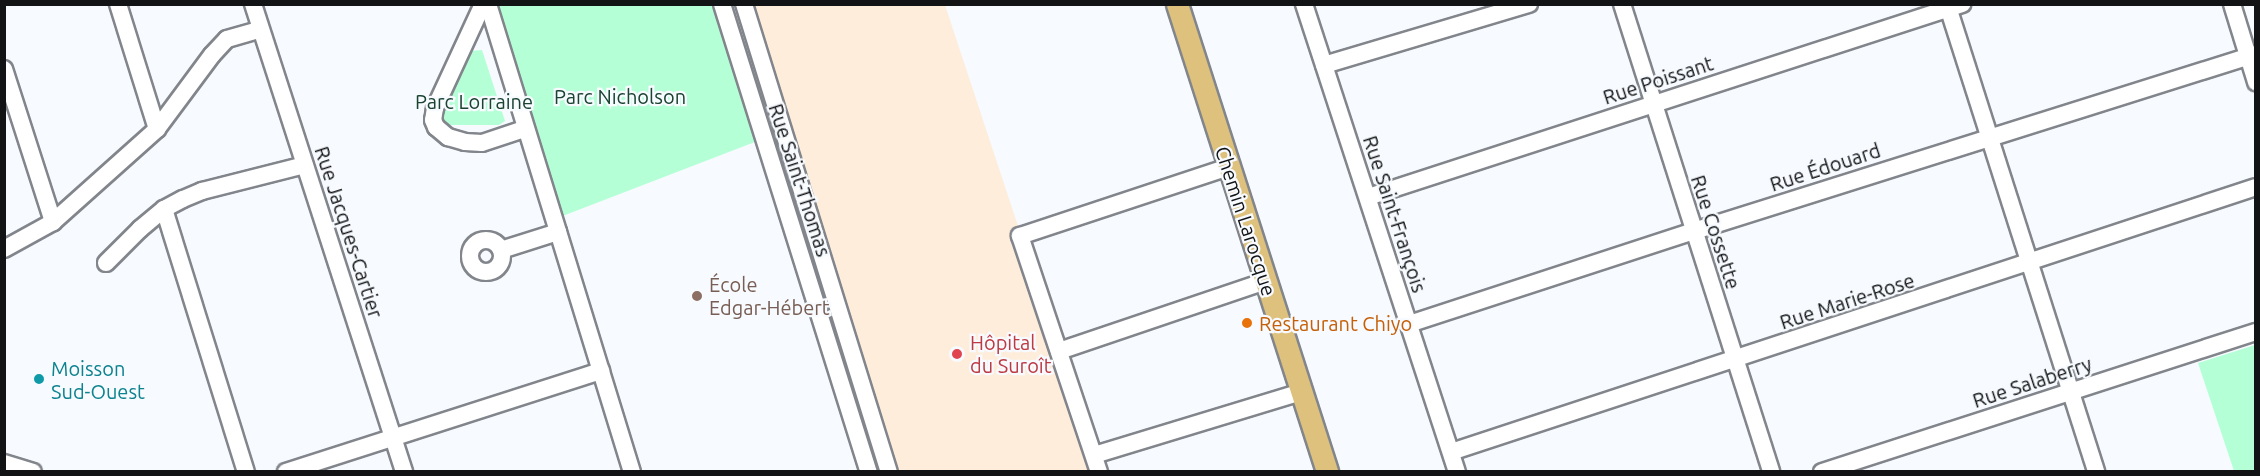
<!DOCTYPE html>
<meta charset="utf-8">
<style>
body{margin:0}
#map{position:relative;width:2260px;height:476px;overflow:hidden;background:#f7fafe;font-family:Ubuntu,sans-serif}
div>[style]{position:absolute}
.medical>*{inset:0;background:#feeddb}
.green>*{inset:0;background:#b5ffd7}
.roads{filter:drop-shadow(2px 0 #82868c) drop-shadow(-2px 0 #82868c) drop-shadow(0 2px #82868c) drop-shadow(0 -2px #82868c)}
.minor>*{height:16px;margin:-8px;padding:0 8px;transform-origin:8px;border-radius:8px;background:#fff}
.minor>.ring{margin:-8px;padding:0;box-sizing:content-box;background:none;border:16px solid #fff;border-radius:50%}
.major>*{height:21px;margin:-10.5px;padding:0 10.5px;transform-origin:10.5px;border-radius:10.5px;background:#ddc17c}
.dots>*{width:16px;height:16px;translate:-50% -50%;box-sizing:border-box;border:3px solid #f7fafe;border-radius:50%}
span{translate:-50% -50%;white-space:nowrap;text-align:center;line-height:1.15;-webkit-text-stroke:4.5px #f7fafe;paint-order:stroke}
.street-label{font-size:20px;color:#111315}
.park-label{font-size:20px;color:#1a4330}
.education-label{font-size:20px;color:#785e54}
.left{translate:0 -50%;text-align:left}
.food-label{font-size:20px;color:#c56008}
.health-label{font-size:20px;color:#be3a42}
.culture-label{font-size:20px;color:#0d838f}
.frame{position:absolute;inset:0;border:6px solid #111315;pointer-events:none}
</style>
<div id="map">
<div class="medical">
<i style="clip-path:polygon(749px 5px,945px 5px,1099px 471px,890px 471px)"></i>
</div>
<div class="green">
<i style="clip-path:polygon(493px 5px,717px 5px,760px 140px,560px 217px)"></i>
<i style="clip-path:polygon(482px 50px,505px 121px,499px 125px,449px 125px,442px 120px,440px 114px,470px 51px)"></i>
<i style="clip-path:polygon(2255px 345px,2255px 471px,2234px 471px,2198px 363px)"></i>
</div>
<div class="roads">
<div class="minor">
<i style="left:118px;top:4px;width:131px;rotate:72.7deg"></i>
<i style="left:253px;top:4px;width:492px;rotate:72.1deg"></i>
<i style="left:483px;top:4px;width:115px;rotate:114.8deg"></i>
<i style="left:435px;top:108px;width:12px;rotate:99deg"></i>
<i style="left:433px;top:120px;width:8px;rotate:67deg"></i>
<i style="left:436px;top:127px;width:16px;rotate:40deg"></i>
<i style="left:448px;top:137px;width:18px;rotate:16deg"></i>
<i style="left:465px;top:142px;width:17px;rotate:3deg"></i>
<i style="left:482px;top:143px;width:44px;rotate:-18.4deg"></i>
<i style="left:488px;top:4px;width:490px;rotate:72.9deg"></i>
<i style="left:722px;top:4px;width:491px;rotate:72.6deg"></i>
<i style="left:744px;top:4px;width:490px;rotate:72.8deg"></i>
<i style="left:1304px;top:4px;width:492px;rotate:71.9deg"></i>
<i style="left:1622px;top:4px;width:491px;rotate:72.3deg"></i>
<i style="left:1947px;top:4px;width:491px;rotate:72.3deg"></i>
<i style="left:2232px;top:4px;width:82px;rotate:72.9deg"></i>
<i style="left:1324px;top:65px;width:214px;rotate:-16.6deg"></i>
<i style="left:4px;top:69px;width:161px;rotate:72.2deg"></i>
<i style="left:1368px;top:197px;width:625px;rotate:-18deg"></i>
<i style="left:164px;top:209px;width:275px;rotate:72.7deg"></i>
<i class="ring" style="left:470px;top:240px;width:16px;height:16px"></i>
<i style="left:4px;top:249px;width:56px;rotate:-28.9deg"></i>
<i style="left:53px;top:222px;width:140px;rotate:-41.8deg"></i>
<i style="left:157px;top:129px;width:92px;rotate:-53.4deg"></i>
<i style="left:212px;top:55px;width:22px;rotate:-47deg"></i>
<i style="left:227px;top:39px;width:35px;rotate:-16deg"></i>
<i style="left:501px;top:250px;width:60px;rotate:-17.5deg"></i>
<i style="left:106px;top:263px;width:48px;rotate:-45deg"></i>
<i style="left:140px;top:229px;width:31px;rotate:-40deg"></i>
<i style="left:164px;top:209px;width:21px;rotate:-28deg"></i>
<i style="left:183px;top:199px;width:21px;rotate:-23deg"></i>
<i style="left:202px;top:191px;width:106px;rotate:-14.2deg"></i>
<i style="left:1409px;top:324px;width:300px;rotate:-18.1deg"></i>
<i style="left:1694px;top:231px;width:589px;rotate:-17.48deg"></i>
<i style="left:1059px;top:351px;width:219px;rotate:-18.7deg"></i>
<i style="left:1451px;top:452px;width:847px;rotate:-18.22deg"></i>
<i style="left:1094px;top:455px;width:216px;rotate:-16.9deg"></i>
<i style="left:4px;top:463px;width:30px;rotate:17deg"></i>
<i style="left:286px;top:472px;width:331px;rotate:-17.8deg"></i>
<i style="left:1099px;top:472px;width:249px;rotate:-108.5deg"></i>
<i style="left:1020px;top:236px;width:220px;rotate:-18.3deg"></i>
<i style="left:1822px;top:472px;width:456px;rotate:-17.9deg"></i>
</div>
<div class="major">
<i style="left:1177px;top:4px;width:491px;rotate:72.2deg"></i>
</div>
</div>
<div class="dots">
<i style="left:697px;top:296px;background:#8d6e63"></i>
<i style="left:1247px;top:323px;background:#e8710a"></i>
<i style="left:957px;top:354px;background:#e0444e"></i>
<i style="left:39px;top:379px;background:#0f9aa8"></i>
</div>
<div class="street-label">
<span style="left:1658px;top:80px;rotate:-18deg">Rue Poissant</span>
<span style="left:1825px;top:167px;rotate:-18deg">Rue Édouard</span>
<span style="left:800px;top:180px;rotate:72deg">Rue Saint-Thomas</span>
<span style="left:1395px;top:214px;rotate:72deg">Rue Saint-François</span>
<span style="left:1246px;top:221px;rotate:72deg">Chemin Larocque</span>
<span style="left:349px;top:232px;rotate:72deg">Rue Jacques-Cartier</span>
<span style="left:1716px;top:232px;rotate:72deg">Rue Cossette</span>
<span style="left:1847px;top:301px;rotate:-18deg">Rue Marie-Rose</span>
<span style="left:2032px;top:382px;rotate:-18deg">Rue Salaberry</span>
</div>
<div class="park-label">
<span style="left:620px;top:96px">Parc Nicholson</span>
<span style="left:474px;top:101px">Parc Lorraine</span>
</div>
<div class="education-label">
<span class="left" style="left:709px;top:296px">École<br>Edgar-Hébert</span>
</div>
<div class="food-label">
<span class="left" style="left:1259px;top:323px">Restaurant Chiyo</span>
</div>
<div class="health-label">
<span class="left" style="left:970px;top:354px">Hôpital<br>du Suroît</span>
</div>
<div class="culture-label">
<span class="left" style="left:51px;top:380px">Moisson<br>Sud-Ouest</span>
</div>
<div class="frame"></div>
</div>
